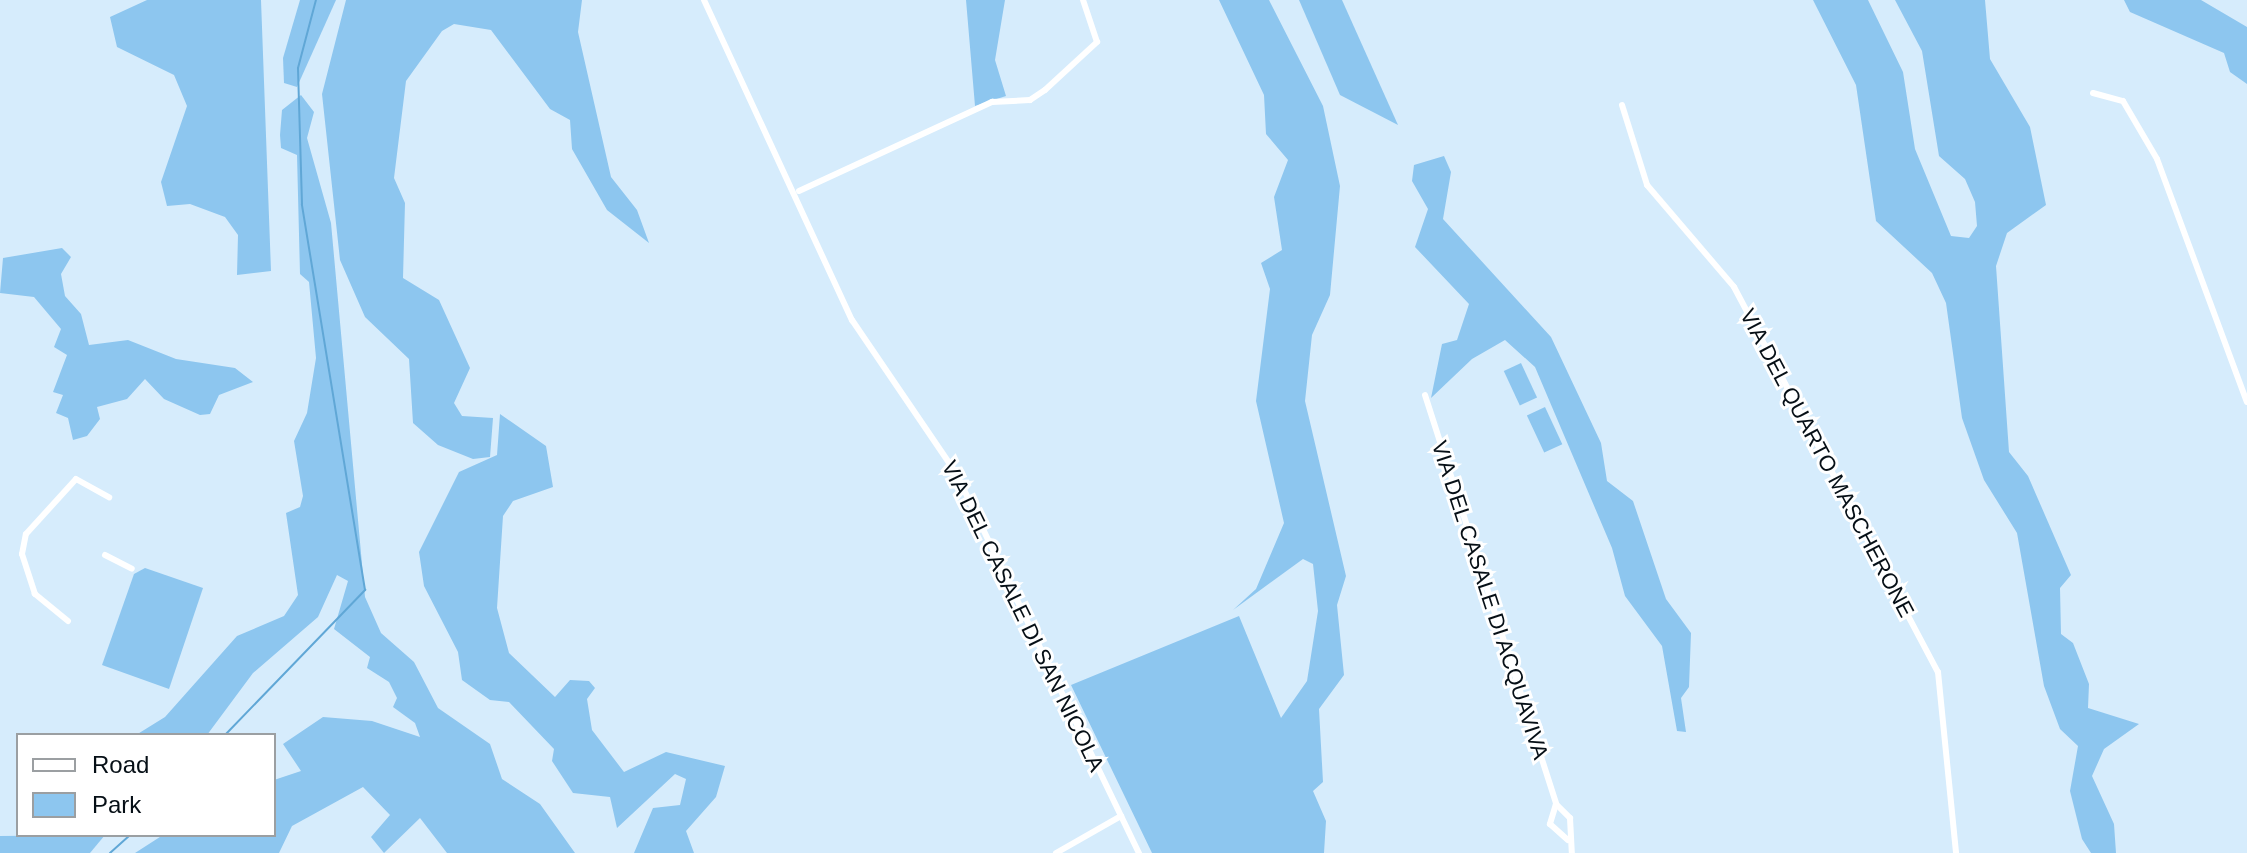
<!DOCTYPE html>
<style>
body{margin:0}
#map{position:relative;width:2247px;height:853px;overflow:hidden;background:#d6ecfc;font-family:Arial,sans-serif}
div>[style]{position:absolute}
.green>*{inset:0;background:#8dc6ef;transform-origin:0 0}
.stream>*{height:2px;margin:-1px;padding:0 1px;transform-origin:1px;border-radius:1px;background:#60a7d6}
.minor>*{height:6px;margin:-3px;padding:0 3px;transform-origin:3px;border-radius:3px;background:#fff}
span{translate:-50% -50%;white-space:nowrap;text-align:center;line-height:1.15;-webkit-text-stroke:6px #fff;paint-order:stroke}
.street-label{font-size:22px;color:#060f16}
.legend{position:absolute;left:16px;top:733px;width:260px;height:104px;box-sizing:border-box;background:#fff;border:2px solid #9b9fa2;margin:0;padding:10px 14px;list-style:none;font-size:24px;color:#060f16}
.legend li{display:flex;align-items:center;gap:16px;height:40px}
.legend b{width:40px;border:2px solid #9b9fa2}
</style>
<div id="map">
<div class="green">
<i style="clip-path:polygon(147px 0,261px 0,271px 271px,237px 275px,238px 235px,225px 217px,190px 204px,167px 206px,161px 182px,187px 106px,174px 75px,117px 47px,110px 17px)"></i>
<i style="clip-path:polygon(300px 0,336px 0,297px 87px,284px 83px,283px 58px)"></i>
<i style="clip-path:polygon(346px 0,582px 0,578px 32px,611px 177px,637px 210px,649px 243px,607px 210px,572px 149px,570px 120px,550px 109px,491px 30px,454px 24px,442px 31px,406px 81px,394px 178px,405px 203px,403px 278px,439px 300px,470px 368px,454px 403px,462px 416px,493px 418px,490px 457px,473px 459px,438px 445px,413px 423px,409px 359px,365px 317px,340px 260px,322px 94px)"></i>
<i style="clip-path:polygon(966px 0,1005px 0,995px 60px,1006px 96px,975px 106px)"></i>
<i style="clip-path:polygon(1219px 0,1269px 0,1323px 106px,1340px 186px,1330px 295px,1312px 335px,1305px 401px,1346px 576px,1337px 605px,1344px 675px,1319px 709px,1323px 782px,1313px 791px,1326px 821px,1324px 853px,1152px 853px,1071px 685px,1239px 616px,1281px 718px,1307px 681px,1318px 611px,1313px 564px,1303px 559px,1233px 610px,1256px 589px,1284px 523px,1256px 401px,1270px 289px,1261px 263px,1282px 250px,1274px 197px,1288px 160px,1266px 134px,1264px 95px)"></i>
<i style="clip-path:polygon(1299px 0,1342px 0,1398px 125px,1340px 95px)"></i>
<i style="clip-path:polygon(1813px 0,1868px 0,1903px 72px,1915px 149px,1951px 236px,1969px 238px,1977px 226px,1975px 202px,1965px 179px,1939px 156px,1922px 51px,1895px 0,1985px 0,1990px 59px,2030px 127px,2046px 205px,2007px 233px,1996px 266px,2009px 452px,2028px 476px,2071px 575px,2060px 588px,2061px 634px,2073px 643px,2089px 684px,2088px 708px,2139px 724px,2104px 749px,2092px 776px,2114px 824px,2116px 853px,2091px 853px,2082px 839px,2070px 791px,2078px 746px,2060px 729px,2044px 686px,2017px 533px,1984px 480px,1962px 418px,1946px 303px,1932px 273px,1876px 221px,1856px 85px)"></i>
<i style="clip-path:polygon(2124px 0,2201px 0,2247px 27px,2247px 84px,2230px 72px,2224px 53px,2130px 12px)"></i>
<i style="clip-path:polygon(301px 95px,314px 112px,307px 138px,331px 223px,365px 597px,381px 633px,414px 662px,438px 708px,490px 744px,502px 779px,540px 804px,575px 853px,447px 853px,420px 818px,384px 853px,371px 837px,390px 815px,363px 787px,292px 826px,279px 853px,135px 853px,163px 835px,274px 835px,274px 780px,301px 771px,283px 744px,323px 717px,372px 721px,420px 737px,415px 723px,393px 707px,397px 698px,389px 682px,367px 668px,370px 657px,334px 629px,348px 581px,337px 575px,318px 617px,253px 673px,207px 735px,136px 735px,165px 717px,237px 636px,284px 616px,298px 595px,286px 513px,300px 507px,303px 496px,294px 441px,307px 413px,316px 358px,309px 282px,300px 274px,297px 155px,281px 148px,280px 135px,282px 110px)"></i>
<i style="clip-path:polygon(1444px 156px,1451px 172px,1443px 219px,1551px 337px,1601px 443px,1607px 481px,1633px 501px,1666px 599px,1691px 633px,1689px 687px,1681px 698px,1686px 732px,1677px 731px,1662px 646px,1625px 596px,1612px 548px,1535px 367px,1505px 340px,1472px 359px,1431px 398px,1442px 344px,1457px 340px,1469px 304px,1415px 247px,1428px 209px,1412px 181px,1414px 165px)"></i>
<i style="clip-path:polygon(62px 248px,71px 257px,61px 274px,65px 296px,81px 314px,89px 345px,128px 340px,176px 359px,235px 368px,253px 382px,219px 395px,210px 414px,200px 415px,164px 399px,145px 379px,127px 399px,97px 407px,100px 419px,87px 436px,73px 440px,68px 418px,56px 413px,63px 395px,53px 392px,67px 355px,54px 347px,61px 329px,34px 297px,0 293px,3px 258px)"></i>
<i style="left:1521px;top:363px;width:38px;height:19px;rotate:65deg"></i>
<i style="left:1545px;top:407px;width:41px;height:20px;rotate:65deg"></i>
<i style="clip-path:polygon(500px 414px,546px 446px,553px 487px,513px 501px,503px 516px,497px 608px,509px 653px,555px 697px,570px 680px,589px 681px,595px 688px,587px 699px,592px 730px,624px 772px,666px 752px,725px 766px,716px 797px,686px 831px,694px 853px,634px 853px,653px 808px,680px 805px,686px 779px,675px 774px,617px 828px,610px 797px,573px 793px,552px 761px,554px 749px,509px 702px,490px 700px,462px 680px,458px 652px,424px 586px,419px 552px,459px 472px,497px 455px)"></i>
<i style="clip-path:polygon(145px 568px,203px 588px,169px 689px,102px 665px,134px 574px)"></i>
<i style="clip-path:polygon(105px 835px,90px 853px,0 853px,0 836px)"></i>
</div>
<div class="stream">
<i style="left:225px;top:735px;width:202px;rotate:-46deg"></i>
<i style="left:365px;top:590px;width:391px;rotate:-99.3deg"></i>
<i style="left:302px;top:204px;width:136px;rotate:-91.7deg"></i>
<i style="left:298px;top:68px;width:70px;rotate:-75.2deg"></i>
<i style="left:110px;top:853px;width:27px;rotate:-42deg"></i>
</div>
<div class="minor">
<i style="left:704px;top:0;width:353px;rotate:65.2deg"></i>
<i style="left:852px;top:320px;width:185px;rotate:55.8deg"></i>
<i style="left:956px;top:473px;width:422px;rotate:64.3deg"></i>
<i style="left:2093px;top:93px;width:31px;rotate:15deg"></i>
<i style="left:2123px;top:101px;width:67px;rotate:59.6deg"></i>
<i style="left:2157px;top:159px;width:259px;rotate:69.7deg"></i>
<i style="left:1622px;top:105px;width:84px;rotate:72.6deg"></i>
<i style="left:1647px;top:185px;width:134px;rotate:49.5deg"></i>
<i style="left:1734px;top:287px;width:436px;rotate:62.1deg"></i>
<i style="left:1938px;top:672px;width:182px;rotate:84.3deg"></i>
<i style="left:799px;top:191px;width:213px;rotate:-24.8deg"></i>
<i style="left:992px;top:102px;width:38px;rotate:-3deg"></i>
<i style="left:1030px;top:100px;width:18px;rotate:-34deg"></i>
<i style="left:1045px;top:90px;width:71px;rotate:-42.7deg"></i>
<i style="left:1097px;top:42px;width:44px;rotate:-108.4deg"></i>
<i style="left:1425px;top:395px;width:429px;rotate:72.2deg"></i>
<i style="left:1556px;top:804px;width:20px;rotate:45deg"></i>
<i style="left:1570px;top:818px;width:35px;rotate:87deg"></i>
<i style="left:105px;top:555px;width:30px;rotate:27deg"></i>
<i style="left:68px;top:621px;width:43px;rotate:-140.7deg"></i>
<i style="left:35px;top:594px;width:42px;rotate:-108deg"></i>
<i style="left:22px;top:554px;width:20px;rotate:-79deg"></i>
<i style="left:26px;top:534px;width:74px;rotate:-47.7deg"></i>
<i style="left:76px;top:479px;width:38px;rotate:29deg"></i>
<i style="left:1556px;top:804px;width:21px;rotate:107deg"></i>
<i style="left:1550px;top:824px;width:24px;rotate:42deg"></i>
<i style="left:1056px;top:853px;width:75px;rotate:-29.6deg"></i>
</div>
<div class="street-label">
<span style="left:1827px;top:463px;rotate:62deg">VIA DEL QUARTO MASCHERONE</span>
<span style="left:1490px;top:600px;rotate:72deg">VIA DEL CASALE DI ACQUAVIVA</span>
<span style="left:1023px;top:616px;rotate:64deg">VIA DEL CASALE DI SAN NICOLA</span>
</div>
<ul class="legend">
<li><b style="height:10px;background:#fff"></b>Road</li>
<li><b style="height:22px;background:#8dc6ef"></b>Park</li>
</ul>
</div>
